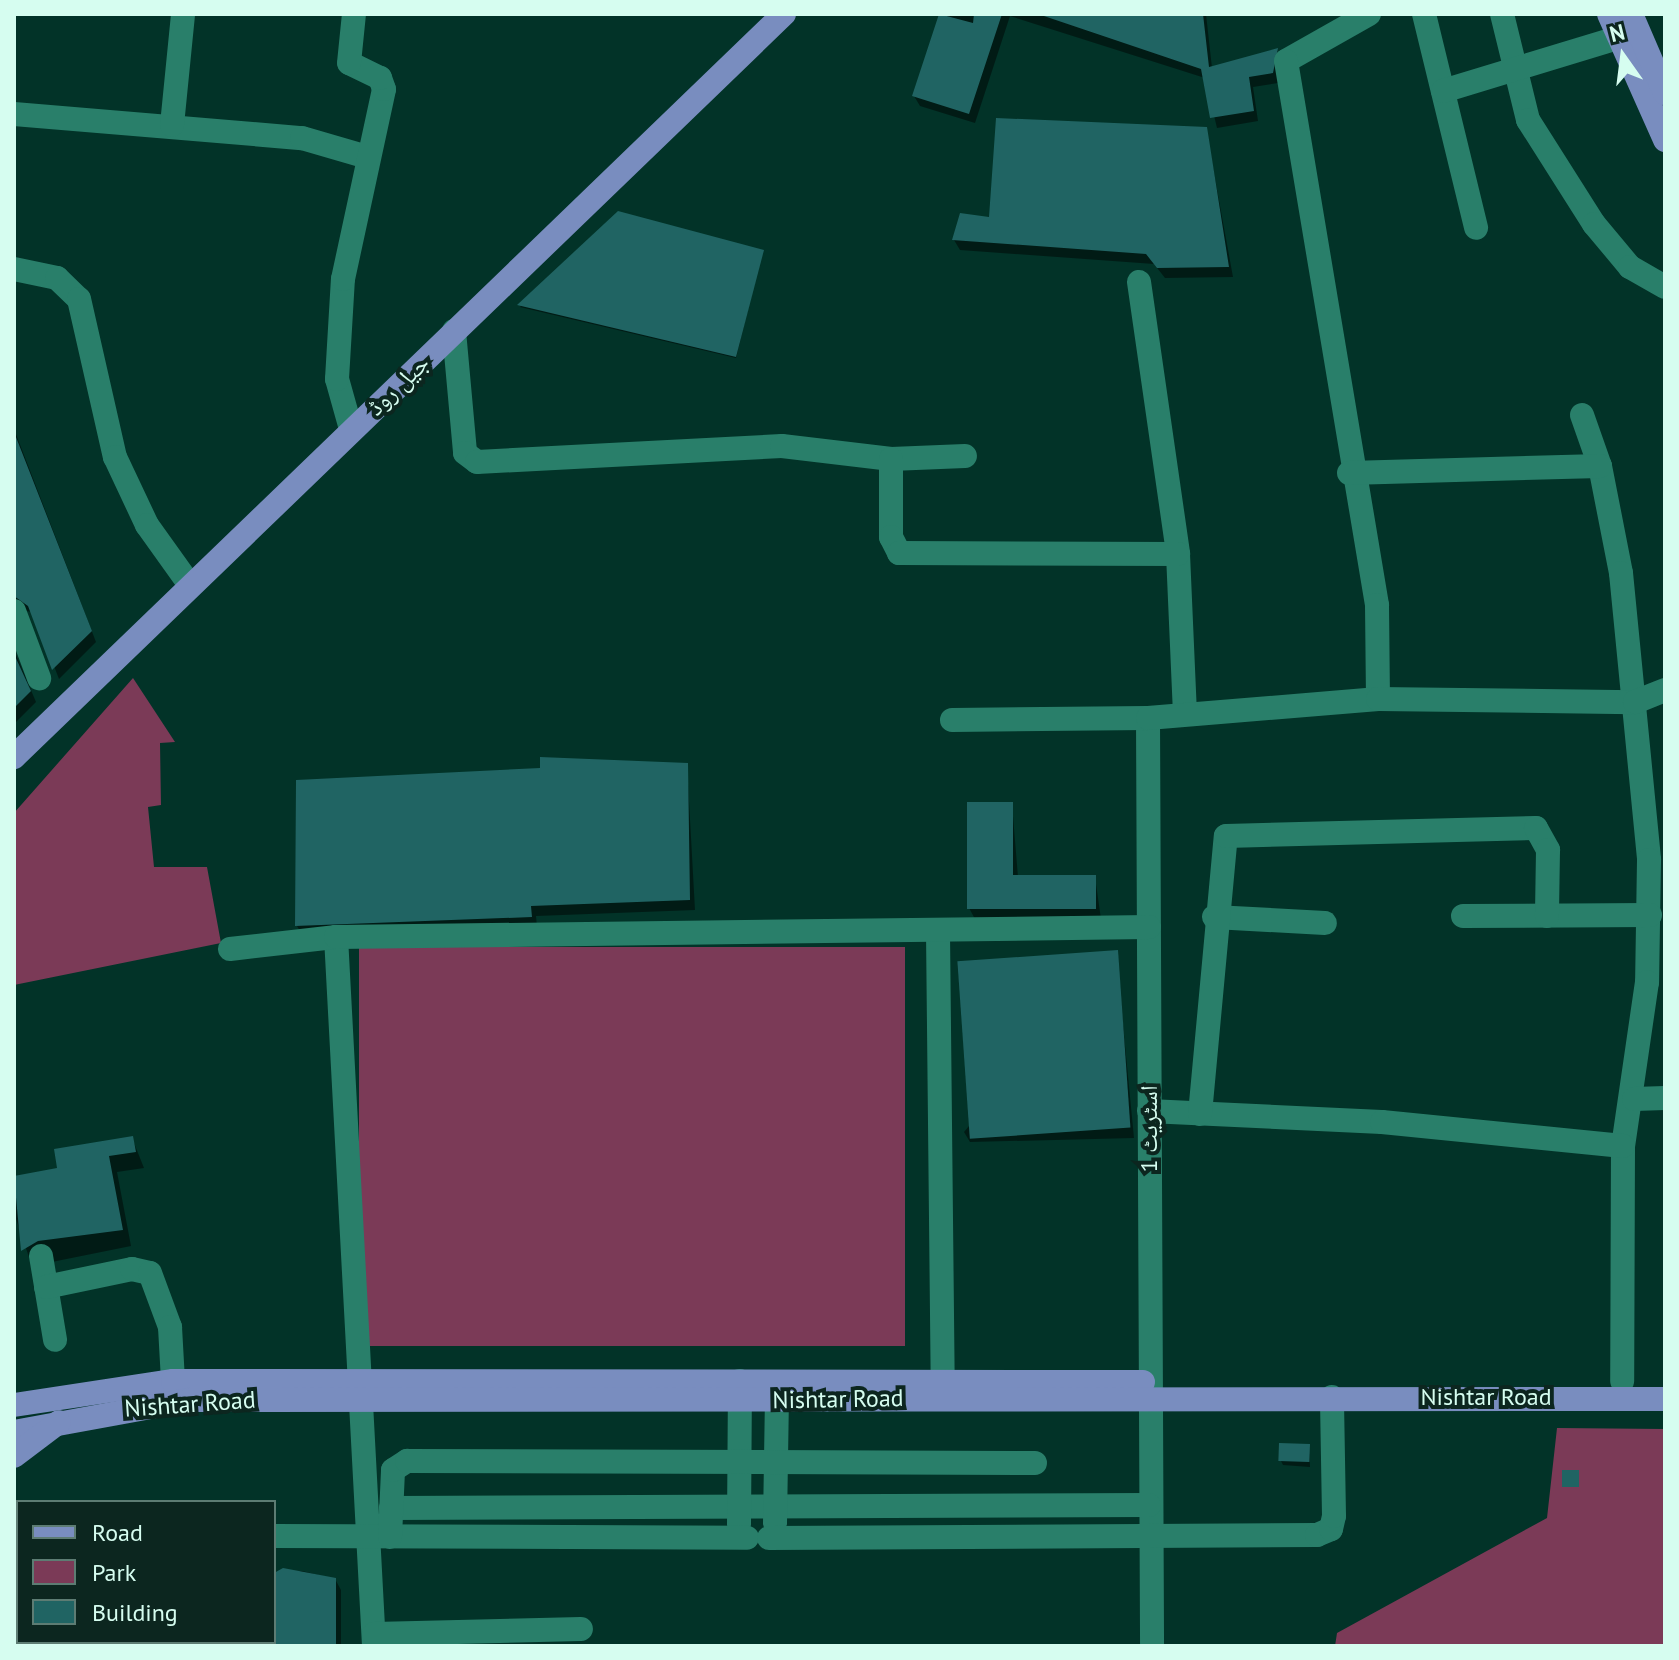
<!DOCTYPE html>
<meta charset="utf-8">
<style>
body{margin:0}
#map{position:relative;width:1679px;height:1660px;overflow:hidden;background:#023328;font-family:"PT Sans","Noto Naskh Arabic",sans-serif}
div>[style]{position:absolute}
.green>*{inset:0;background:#7b3a57;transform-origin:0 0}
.shadow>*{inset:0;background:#0007}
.building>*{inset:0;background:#206463;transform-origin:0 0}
.minor>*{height:24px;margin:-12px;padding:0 12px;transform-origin:12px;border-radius:12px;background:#297f6a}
.major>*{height:24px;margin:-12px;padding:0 12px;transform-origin:12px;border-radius:12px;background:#798dbf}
span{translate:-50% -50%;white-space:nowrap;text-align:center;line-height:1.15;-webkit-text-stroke:8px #0c261f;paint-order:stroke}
.street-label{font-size:24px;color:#d6fdf0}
.frame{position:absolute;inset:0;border:16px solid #d6fdf0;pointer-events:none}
.legend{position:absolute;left:16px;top:1500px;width:260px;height:144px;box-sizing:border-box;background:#0c261f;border:2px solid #5d7c73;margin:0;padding:10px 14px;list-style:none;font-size:24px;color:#d6fdf0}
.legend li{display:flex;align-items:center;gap:16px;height:40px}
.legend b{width:40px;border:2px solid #5d7c73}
.north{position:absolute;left:1583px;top:16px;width:80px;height:80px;-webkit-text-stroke:6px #0c261f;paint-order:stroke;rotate:346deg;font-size:22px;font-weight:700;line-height:32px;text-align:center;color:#d6fdf0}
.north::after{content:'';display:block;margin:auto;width:28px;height:36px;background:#d6fdf0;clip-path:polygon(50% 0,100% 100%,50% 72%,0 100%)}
</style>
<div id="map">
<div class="green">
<i style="clip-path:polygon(133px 678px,175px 742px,160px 743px,161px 805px,148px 807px,154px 867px,207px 867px,221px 943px,14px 985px,14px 813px)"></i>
<i style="left:905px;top:947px;width:399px;height:546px;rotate:90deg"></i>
<i style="clip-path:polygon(1557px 1428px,1665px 1429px,1665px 1646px,1335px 1646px,1337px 1633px,1547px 1518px)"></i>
</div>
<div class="shadow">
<i style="clip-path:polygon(956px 14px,1206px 14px,1212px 68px,1277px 51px,1283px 60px,1278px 83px,1253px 87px,1258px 121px,1217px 128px,1205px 78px,1010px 16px,975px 123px,920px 106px,914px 96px,941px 15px)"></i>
<i style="clip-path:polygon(1206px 129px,1233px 277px,1165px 278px,1154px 264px,960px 250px,954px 240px)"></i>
<i style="clip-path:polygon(619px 213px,762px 252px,736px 358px,520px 307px)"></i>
<i style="clip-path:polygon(14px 429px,96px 642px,59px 679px,33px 612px,14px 609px)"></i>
<i style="clip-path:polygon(14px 650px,36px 702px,14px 724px)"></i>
<i style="clip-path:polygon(687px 765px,695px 910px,536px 916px,537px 927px,303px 936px,297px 926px)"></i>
<i style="clip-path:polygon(1012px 804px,1018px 877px,1095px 877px,1101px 919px,975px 919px,969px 908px)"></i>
<i style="clip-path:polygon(1116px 952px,1134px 1138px,970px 1142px,964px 1132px)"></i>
<i style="clip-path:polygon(132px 1138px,144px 1168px,117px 1172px,131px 1246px,32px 1266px,14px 1213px,14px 1178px,59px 1170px)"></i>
<i style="clip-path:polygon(1309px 1446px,1310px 1467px,1283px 1465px,1281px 1461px)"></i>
<i style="clip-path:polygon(302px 1571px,335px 1579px,341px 1590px,341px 1646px,25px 1642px,274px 1642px,274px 1572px)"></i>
</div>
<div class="building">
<i style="clip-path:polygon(939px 14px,973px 23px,974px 14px,1002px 14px,969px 114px,912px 96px)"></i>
<i style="clip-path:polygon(1038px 14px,1203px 14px,1209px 67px,1278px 48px,1273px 73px,1249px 77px,1254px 111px,1210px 118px,1201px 69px)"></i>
<i style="clip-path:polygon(996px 118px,1207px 127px,1229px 267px,1157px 268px,1146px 254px,952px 240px,960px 213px,989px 217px)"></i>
<i style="clip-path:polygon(618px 211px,764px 250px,736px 357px,517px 305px)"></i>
<i style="clip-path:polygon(14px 432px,92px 631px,52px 670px,28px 606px,14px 596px)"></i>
<i style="clip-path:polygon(14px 654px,31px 691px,14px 708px)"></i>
<i style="clip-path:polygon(540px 757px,688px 763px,690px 900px,531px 906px,532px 917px,295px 926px,296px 780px,540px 768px)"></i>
<i style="clip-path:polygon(967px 802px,1013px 802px,1013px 875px,1096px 875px,1096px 909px,967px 909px)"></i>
<i style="left:1118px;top:950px;width:178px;height:161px;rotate:86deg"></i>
<i style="clip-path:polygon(133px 1136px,136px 1152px,109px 1156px,123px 1230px,38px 1241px,21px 1251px,14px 1176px,57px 1168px,54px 1149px)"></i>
<i style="left:1279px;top:1443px;width:31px;height:18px;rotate:2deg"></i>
<i style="left:1579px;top:1470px;width:17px;height:17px;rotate:90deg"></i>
<i style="clip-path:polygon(283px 1568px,336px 1578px,336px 1646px,274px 1646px,274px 1573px)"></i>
</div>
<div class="minor">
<i style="left:1369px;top:14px;width:95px;rotate:150.5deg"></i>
<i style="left:1286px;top:61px;width:552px;rotate:80.5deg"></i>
<i style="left:1377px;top:605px;width:94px;rotate:89.4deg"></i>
<i style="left:1424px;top:14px;width:220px;rotate:76.3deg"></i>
<i style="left:1502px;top:14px;width:109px;rotate:76.2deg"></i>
<i style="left:1528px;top:120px;width:123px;rotate:57.6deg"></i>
<i style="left:1594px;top:224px;width:56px;rotate:50.1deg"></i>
<i style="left:1630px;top:267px;width:40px;rotate:29.7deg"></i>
<i style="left:1443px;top:91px;width:203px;rotate:-16.9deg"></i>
<i style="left:14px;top:114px;width:289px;rotate:4.8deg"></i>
<i style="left:302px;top:138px;width:68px;rotate:16.3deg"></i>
<i style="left:172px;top:125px;width:112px;rotate:-84.3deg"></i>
<i style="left:14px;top:269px;width:44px;rotate:11.8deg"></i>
<i style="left:57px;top:278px;width:30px;rotate:44deg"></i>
<i style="left:79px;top:299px;width:162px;rotate:77.2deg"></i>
<i style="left:115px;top:457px;width:75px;rotate:64.8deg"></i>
<i style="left:147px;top:525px;width:74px;rotate:54.4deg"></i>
<i style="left:1139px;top:282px;width:275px;rotate:81.8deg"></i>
<i style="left:1178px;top:554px;width:158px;rotate:87.5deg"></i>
<i style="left:454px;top:331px;width:122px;rotate:84.8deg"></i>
<i style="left:465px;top:453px;width:15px;rotate:37deg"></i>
<i style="left:477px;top:462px;width:305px;rotate:-3deg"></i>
<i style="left:782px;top:446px;width:110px;rotate:6.8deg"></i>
<i style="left:891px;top:459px;width:74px;rotate:-2.3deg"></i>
<i style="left:1582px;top:415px;width:54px;rotate:70.6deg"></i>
<i style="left:1600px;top:466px;width:109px;rotate:78.9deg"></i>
<i style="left:1621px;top:573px;width:288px;rotate:84.4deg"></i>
<i style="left:1649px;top:860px;width:122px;rotate:90.9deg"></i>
<i style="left:1647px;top:982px;width:166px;rotate:98.3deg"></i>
<i style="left:1623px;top:1146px;width:235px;rotate:90.2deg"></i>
<i style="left:351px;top:429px;width:52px;rotate:-105.6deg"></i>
<i style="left:337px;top:379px;width:100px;rotate:-86.6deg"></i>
<i style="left:343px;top:279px;width:194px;rotate:-77.8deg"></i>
<i style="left:384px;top:89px;width:12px;rotate:-110deg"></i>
<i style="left:380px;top:78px;width:34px;rotate:-154deg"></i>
<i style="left:349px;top:63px;width:49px;rotate:-84.2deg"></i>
<i style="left:891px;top:459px;width:78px;rotate:90deg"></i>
<i style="left:891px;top:537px;width:18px;rotate:63deg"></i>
<i style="left:899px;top:553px;width:279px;rotate:0.2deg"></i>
<i style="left:1349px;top:473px;width:251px;rotate:-1.6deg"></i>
<i style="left:14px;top:611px;width:72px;rotate:69.5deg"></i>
<i style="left:1148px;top:718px;width:928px;rotate:89.75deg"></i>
<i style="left:952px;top:720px;width:196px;rotate:-0.6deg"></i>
<i style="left:1148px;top:718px;width:231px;rotate:-4.7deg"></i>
<i style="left:1378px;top:699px;width:257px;rotate:0.7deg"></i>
<i style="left:1635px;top:702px;width:32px;rotate:-22deg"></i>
<i style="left:1463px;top:916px;width:187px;rotate:-0.3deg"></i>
<i style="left:1214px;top:917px;width:111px;rotate:3.1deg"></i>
<i style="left:938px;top:932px;width:467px;rotate:89.4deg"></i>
<i style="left:336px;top:937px;width:710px;rotate:86.93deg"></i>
<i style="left:230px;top:949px;width:107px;rotate:-6.5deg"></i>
<i style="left:336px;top:937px;width:813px;rotate:-0.7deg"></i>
<i style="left:1634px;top:1099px;width:31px;rotate:-2deg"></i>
<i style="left:1149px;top:1111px;width:233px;rotate:2.7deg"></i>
<i style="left:1382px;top:1122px;width:242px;rotate:5.7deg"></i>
<i style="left:1200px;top:1114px;width:279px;rotate:-84.7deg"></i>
<i style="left:1226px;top:836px;width:310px;rotate:-1.5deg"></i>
<i style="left:1536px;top:828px;width:25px;rotate:61deg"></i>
<i style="left:1548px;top:850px;width:66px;rotate:90.9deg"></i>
<i style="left:41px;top:1256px;width:85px;rotate:80.5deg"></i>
<i style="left:46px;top:1287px;width:88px;rotate:-11.8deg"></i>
<i style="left:132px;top:1269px;width:18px;rotate:13deg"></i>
<i style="left:150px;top:1273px;width:58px;rotate:69.7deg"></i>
<i style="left:170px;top:1327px;width:54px;rotate:86.8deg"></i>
<i style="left:391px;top:1508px;width:758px;rotate:-0.23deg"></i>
<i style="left:775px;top:1523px;width:124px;rotate:-89.1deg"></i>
<i style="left:739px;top:1524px;width:143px;rotate:-89.6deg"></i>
<i style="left:274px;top:1536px;width:473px;rotate:0.2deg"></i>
<i style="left:390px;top:1537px;width:67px;rotate:-87.4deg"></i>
<i style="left:393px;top:1470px;width:17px;rotate:-33deg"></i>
<i style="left:407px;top:1461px;width:628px;rotate:0.18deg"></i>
<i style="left:769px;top:1538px;width:548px;rotate:-0.31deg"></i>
<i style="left:1317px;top:1535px;width:15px;rotate:-23deg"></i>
<i style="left:1331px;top:1529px;width:13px;rotate:-77deg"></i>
<i style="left:1334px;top:1516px;width:119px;rotate:-91deg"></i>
<i style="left:14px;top:1540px;width:4px;rotate:-14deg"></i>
<i style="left:374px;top:1634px;width:207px;rotate:-1.4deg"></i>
</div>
<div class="major">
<i style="left:1609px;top:14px;width:138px;rotate:66deg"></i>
<i style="left:1631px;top:14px;width:86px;rotate:66.7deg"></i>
<i style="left:14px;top:757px;width:1070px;rotate:-43.98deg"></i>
<i style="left:14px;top:1405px;width:161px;rotate:-8.6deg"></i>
<i style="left:173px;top:1381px;width:970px;rotate:0.06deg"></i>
<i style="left:14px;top:1432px;width:178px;rotate:-10.4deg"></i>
<i style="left:189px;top:1400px;width:1476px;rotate:-0.04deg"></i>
<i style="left:14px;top:1456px;width:56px;rotate:-37.1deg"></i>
</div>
<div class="street-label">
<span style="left:398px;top:385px;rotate:-44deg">جیل روڈ</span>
<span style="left:1149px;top:1129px;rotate:-90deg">اسٹریٹ 1</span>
<span style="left:1486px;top:1397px">Nishtar Road</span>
<span style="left:838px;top:1399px;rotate:-1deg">Nishtar Road</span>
<span style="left:190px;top:1404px;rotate:-4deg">Nishtar Road</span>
</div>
<div class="frame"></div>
<ul class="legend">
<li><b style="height:10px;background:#798dbf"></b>Road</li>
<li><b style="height:22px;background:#7b3a57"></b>Park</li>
<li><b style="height:22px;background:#206463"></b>Building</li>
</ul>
<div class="north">N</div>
</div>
